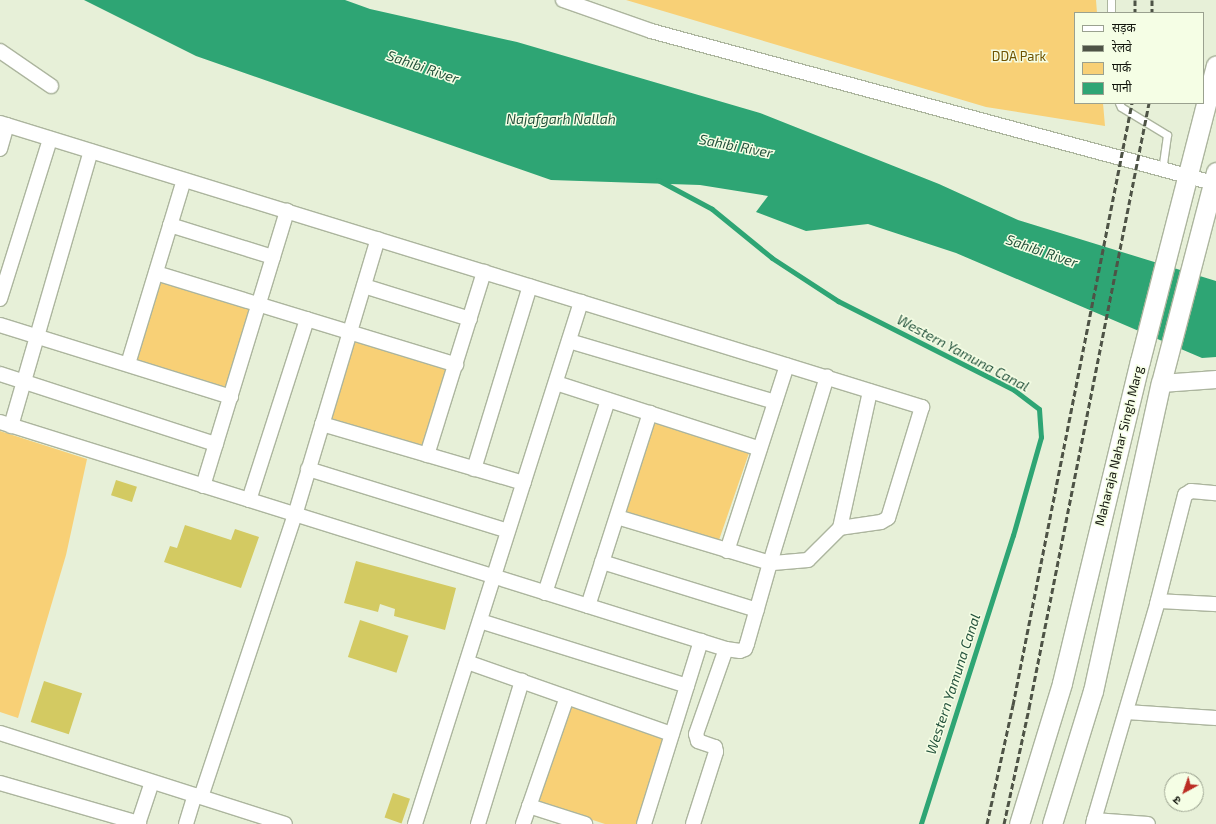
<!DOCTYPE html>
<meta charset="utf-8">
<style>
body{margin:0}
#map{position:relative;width:1216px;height:824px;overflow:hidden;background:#e7f0d8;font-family:"Exo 2","Noto Sans Devanagari",sans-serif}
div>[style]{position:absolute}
.green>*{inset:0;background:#f8d076;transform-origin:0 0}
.water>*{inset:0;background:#2ea574}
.stream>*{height:5px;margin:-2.5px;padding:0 2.5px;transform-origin:2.5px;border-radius:2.5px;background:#2ea574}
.building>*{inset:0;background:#d3ca62;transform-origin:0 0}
.roads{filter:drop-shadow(1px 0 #acb59e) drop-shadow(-1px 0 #acb59e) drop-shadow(0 1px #acb59e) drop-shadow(0 -1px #acb59e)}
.service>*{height:7px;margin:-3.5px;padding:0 3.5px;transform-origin:3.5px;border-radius:3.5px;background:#fff}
.minor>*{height:14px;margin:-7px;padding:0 7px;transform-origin:7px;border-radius:7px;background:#fff}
.tertiary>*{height:17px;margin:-8.5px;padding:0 8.5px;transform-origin:8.5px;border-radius:8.5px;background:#fff}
.secondary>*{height:19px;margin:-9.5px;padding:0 9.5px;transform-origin:9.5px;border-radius:9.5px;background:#fff}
.rail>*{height:3px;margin-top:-1.5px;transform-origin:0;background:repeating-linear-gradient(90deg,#4e5346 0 6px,transparent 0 9px)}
span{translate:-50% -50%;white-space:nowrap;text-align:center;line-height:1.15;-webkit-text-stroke:3px #f5fee5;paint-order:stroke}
.park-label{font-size:13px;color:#6f5300}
.street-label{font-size:13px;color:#12150d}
.water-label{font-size:14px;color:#24523c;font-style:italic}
.legend{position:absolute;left:1074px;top:12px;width:130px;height:92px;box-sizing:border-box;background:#f5fee5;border:1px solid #9aa18f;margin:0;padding:5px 7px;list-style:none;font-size:12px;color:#12150d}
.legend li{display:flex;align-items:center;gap:8px;height:20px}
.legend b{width:20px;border:1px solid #9aa18f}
.north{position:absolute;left:1164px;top:772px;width:40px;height:40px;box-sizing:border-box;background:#f5fee5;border:1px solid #9aa18f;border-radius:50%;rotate:220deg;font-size:11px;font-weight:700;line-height:16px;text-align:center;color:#12150d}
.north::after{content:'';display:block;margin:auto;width:14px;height:18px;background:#bb2d23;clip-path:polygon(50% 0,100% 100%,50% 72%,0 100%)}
</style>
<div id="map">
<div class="green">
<i style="clip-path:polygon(626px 0,1096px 0,1097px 13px,1075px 13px,1075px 103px,1103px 103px,1105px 126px,986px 107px)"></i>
<i style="left:159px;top:277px;width:100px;height:88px;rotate:17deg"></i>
<i style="left:352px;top:337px;width:101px;height:89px;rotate:17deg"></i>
<i style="left:656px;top:419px;width:99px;height:99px;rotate:19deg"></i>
<i style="clip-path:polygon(0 431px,87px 459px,66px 555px,18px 718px,0 712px)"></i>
<i style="clip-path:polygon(569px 706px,664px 737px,636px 824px,605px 824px,538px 802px)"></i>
</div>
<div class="water">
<i style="clip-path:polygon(84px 0,345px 0,370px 9px,517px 42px,760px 113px,939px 184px,1018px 220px,1216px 281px,1216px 357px,1202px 358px,956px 253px,868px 224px,806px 231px,756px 212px,768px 196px,700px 185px,551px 180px,196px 56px)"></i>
</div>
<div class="stream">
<i style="left:658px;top:180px;width:61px;rotate:28.2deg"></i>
<i style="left:712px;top:209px;width:77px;rotate:39.2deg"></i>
<i style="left:772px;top:258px;width:79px;rotate:33.1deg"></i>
<i style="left:838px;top:301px;width:197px;rotate:26.8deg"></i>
<i style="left:1014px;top:390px;width:31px;rotate:37deg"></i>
<i style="left:1039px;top:409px;width:28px;rotate:86deg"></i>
<i style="left:1041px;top:437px;width:102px;rotate:105.9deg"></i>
<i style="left:1013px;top:535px;width:303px;rotate:107.7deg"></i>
</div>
<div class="building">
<i style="left:116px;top:480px;width:22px;height:16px;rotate:18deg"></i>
<i style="clip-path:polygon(185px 525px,231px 540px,235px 529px,259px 537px,241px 588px,164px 562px,170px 546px,177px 548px)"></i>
<i style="clip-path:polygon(356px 561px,456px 588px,445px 630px,394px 616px,395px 609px,380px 604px,378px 612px,344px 603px)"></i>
<i style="left:360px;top:620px;width:51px;height:39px;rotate:18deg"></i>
<i style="left:44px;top:681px;width:40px;height:43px;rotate:18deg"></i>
<i style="left:393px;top:793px;width:18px;height:26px;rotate:19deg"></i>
</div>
<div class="roads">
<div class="service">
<i style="left:1111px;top:0;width:13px;rotate:90deg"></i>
<i style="left:1119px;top:103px;width:4px;rotate:63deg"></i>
<i style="left:1121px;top:107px;width:54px;rotate:31.3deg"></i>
<i style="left:1167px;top:135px;width:34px;rotate:98deg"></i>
</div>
<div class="minor">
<i style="left:563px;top:0;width:93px;rotate:19.4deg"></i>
<i style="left:651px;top:31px;width:582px;rotate:15.13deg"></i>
<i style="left:0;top:51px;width:62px;rotate:34.5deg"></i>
<i style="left:0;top:123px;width:965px;rotate:17.12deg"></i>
<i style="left:922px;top:407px;width:116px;rotate:107deg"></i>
<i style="left:888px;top:518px;width:8px;rotate:150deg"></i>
<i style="left:881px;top:522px;width:41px;rotate:171.7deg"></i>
<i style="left:840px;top:528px;width:45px;rotate:135deg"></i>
<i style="left:808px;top:560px;width:38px;rotate:175deg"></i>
<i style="left:770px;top:563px;width:84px;rotate:105.9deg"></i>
<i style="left:747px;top:644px;width:5px;rotate:112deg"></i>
<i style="left:745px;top:649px;width:5px;rotate:158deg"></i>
<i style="left:740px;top:651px;width:14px;rotate:-172deg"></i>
<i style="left:726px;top:649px;width:761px;rotate:-162.64deg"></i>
<i style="left:0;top:149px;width:25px;rotate:-74deg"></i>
<i style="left:170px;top:225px;width:108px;rotate:17.3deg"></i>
<i style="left:156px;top:273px;width:314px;rotate:17deg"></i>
<i style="left:364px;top:286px;width:111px;rotate:17.3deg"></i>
<i style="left:0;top:299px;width:168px;rotate:-72.6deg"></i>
<i style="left:0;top:325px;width:242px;rotate:17.3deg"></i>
<i style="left:569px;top:341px;width:215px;rotate:16.5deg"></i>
<i style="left:128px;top:364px;width:192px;rotate:-73.1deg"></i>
<i style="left:0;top:374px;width:227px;rotate:18deg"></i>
<i style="left:556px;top:383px;width:214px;rotate:17.9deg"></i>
<i style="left:322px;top:424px;width:210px;rotate:16.3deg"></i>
<i style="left:11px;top:426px;width:286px;rotate:-73.8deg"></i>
<i style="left:427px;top:455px;width:192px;rotate:-72.7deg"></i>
<i style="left:308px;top:469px;width:209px;rotate:17.2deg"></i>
<i style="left:474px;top:469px;width:191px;rotate:-73deg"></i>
<i style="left:203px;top:486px;width:288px;rotate:-73deg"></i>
<i style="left:249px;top:500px;width:190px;rotate:-72.2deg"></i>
<i style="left:617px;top:517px;width:160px;rotate:16.7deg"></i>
<i style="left:770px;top:563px;width:195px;rotate:-73deg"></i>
<i style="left:840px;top:528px;width:140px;rotate:-77.6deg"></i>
<i style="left:727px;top:551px;width:195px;rotate:-72.1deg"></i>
<i style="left:602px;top:562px;width:162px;rotate:17.2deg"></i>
<i style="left:545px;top:593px;width:203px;rotate:-71.9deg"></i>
<i style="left:1157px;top:604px;width:113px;rotate:-75.6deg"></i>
<i style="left:1185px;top:495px;width:7px;rotate:-34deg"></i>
<i style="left:1191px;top:491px;width:25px;rotate:5deg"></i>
<i style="left:588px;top:606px;width:203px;rotate:-72.2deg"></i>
<i style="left:480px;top:621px;width:217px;rotate:17.4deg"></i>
<i style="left:467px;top:662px;width:217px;rotate:19.4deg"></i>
<i style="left:1126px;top:712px;width:90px;rotate:3.8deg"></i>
<i style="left:0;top:733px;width:299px;rotate:17.7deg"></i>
<i style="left:0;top:783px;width:145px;rotate:16.1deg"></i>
<i style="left:201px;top:797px;width:297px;rotate:-71.6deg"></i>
<i style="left:295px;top:515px;width:288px;rotate:-73.3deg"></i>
<i style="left:529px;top:806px;width:59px;rotate:17.8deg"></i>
<i style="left:1094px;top:820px;width:228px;rotate:-73.7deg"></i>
<i style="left:1158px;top:601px;width:58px;rotate:3deg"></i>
<i style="left:138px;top:824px;width:44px;rotate:-71.6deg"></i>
<i style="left:186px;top:824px;width:30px;rotate:-73deg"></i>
<i style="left:415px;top:824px;width:548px;rotate:-72.36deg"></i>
<i style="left:478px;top:824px;width:150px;rotate:-72.9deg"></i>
<i style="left:523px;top:824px;width:134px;rotate:-70.9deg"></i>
<i style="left:644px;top:824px;width:192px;rotate:-72.7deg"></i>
<i style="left:693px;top:824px;width:76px;rotate:-72.3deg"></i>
<i style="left:716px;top:752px;width:5px;rotate:-101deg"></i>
<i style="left:715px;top:747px;width:18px;rotate:-161deg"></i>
<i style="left:698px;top:741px;width:7px;rotate:-106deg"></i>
<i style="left:696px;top:734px;width:90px;rotate:-70.6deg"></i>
<i style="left:1093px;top:824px;width:4px;rotate:-76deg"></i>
<i style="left:1094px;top:820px;width:54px;rotate:4.2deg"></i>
</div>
<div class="tertiary">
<i style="left:1161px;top:383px;width:55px;rotate:-4.2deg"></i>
</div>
<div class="secondary">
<i style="left:1019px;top:824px;width:147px;rotate:-73deg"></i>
<i style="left:1062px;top:683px;width:331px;rotate:-76.4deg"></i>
<i style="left:1140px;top:361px;width:305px;rotate:-75.6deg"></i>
<i style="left:1052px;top:824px;width:139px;rotate:-72.9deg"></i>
<i style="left:1093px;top:691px;width:315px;rotate:-77.6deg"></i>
<i style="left:1161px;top:383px;width:218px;rotate:-75.4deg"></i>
</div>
</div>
<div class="rail">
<i style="left:1135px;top:0;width:13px;rotate:90deg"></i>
<i style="left:1152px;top:0;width:13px;rotate:90deg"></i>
<i style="left:987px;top:824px;width:122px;rotate:-77.7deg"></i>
<i style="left:1013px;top:705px;width:614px;rotate:-78.82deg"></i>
<i style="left:1004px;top:824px;width:119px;rotate:-77.8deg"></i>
<i style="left:1029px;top:708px;width:617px;rotate:-78.78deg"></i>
</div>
<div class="park-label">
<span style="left:1019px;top:56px">DDA Park</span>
</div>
<div class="street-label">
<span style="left:1119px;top:446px;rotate:-76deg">Maharaja Nahar Singh Marg</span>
</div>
<div class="water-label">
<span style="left:423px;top:67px;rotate:19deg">Sahibi River</span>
<span style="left:561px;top:119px">Najafgarh Nallah</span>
<span style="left:736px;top:146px;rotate:11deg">Sahibi River</span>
<span style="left:1042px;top:251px;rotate:19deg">Sahibi River</span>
<span style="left:963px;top:353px;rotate:28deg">Western Yamuna Canal</span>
<span style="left:953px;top:684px;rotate:-72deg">Western Yamuna Canal</span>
</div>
<ul class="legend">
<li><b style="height:5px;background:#fff"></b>सड़क</li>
<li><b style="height:5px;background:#4e5346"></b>रेलवे</li>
<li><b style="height:11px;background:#f8d076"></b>पार्क</li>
<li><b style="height:11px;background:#2ea574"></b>पानी</li>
</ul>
<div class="north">उ</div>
</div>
